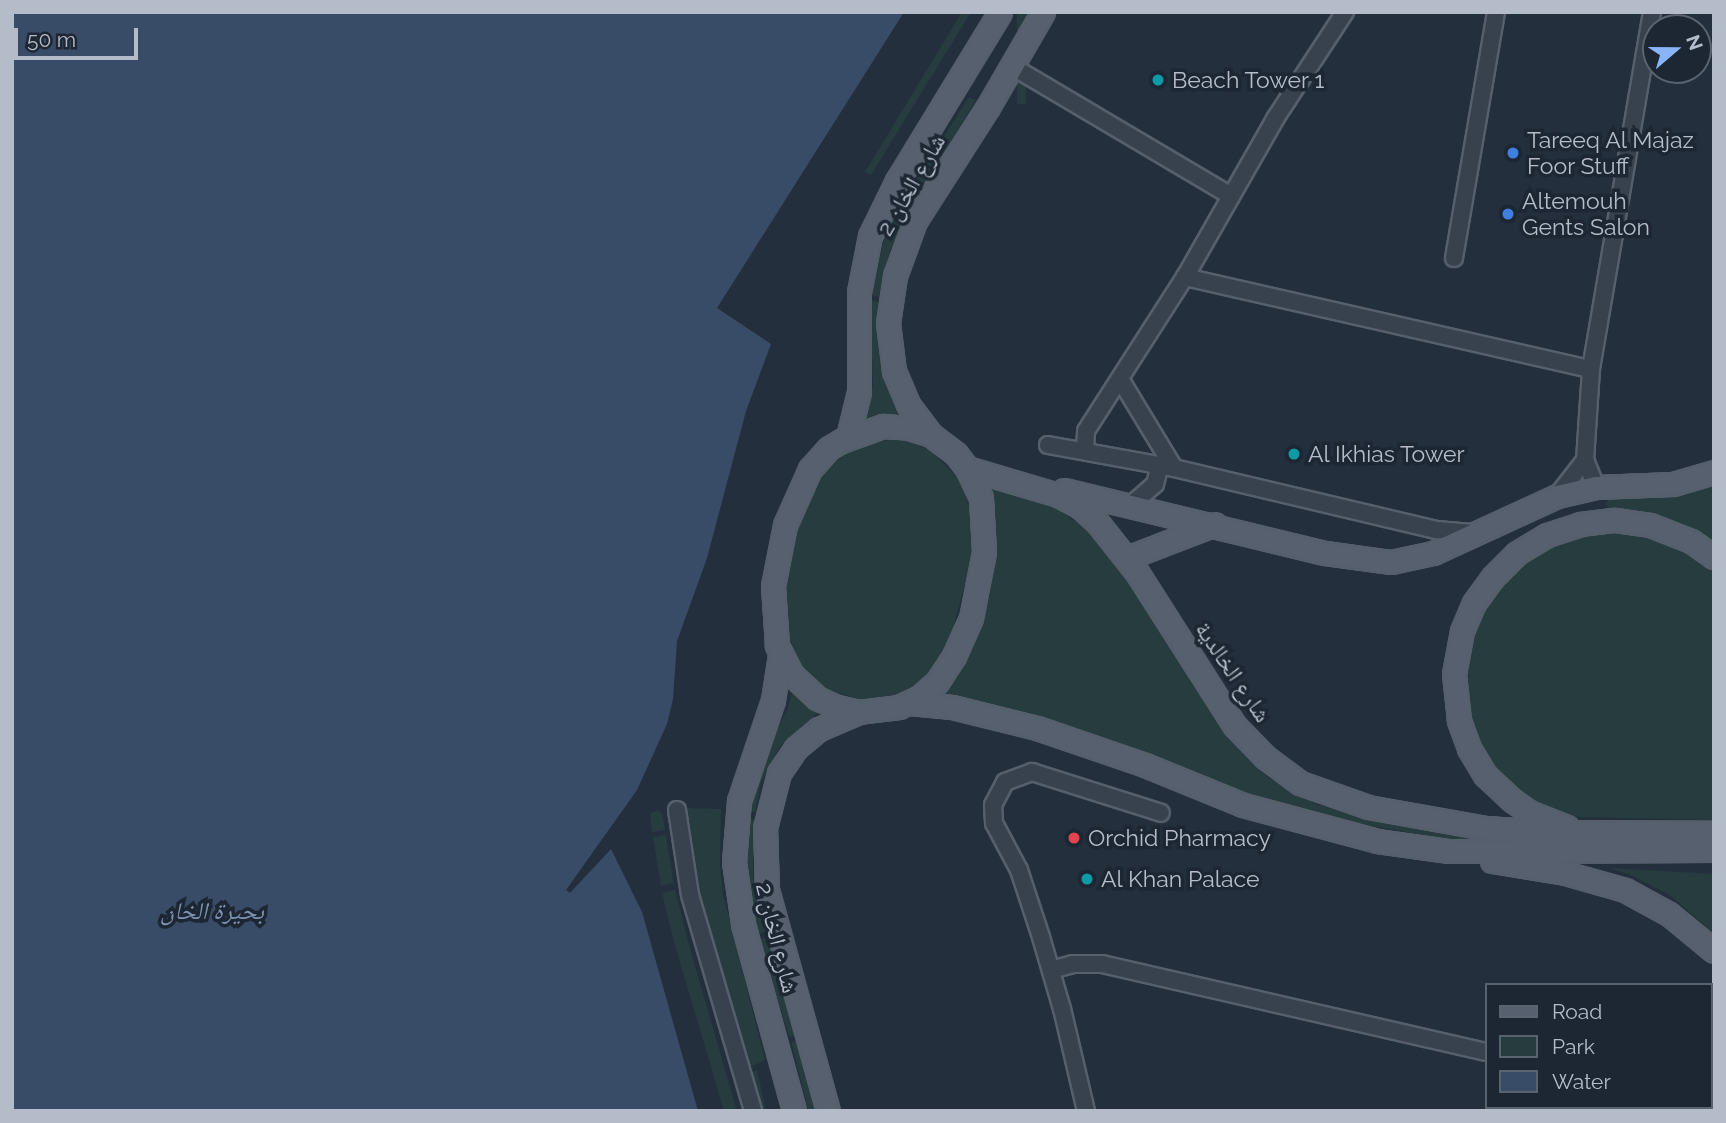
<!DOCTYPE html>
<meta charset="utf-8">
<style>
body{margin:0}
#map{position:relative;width:1726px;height:1123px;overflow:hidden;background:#242f3e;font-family:Raleway,"Noto Naskh Arabic",sans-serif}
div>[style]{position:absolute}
.green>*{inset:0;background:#263c3f;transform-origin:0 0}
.water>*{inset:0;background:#394c67}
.roads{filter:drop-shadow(2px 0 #565f6c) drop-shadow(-2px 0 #565f6c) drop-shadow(0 2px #565f6c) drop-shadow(0 -2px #565f6c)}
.minor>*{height:16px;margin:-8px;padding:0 8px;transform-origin:8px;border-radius:8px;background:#38414e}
.major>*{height:21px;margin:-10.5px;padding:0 10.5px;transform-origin:10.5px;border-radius:10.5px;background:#56606e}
.dots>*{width:19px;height:19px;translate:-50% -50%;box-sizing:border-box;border:4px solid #1d2633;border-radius:50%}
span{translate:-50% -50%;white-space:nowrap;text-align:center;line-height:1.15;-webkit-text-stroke:7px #1d2633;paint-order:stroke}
.poi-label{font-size:23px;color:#b4bcc9}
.left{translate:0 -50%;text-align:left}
.street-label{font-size:23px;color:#b4bcc9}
.water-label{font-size:24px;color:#7c92b1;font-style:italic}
.frame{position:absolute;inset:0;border:14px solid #b4bcc9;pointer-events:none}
.legend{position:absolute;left:1485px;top:983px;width:228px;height:126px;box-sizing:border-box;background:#1d2633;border:2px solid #59626f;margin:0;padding:9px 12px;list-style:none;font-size:21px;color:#b4bcc9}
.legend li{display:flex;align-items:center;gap:14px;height:35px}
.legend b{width:35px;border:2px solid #59626f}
.north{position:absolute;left:1642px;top:14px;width:70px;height:70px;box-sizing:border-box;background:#1d2633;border:2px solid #59626f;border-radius:50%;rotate:70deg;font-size:19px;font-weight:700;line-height:28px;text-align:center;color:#b4bcc9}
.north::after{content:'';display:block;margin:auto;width:24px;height:32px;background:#8ab4f8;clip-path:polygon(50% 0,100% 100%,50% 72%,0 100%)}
.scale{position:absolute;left:14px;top:28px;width:124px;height:32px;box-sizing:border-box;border:4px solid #b4bcc9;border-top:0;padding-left:9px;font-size:21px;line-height:24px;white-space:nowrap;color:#b4bcc9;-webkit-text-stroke:5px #1d2633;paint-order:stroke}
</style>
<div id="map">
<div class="green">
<i style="clip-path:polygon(962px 12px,971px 12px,871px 175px,865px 172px)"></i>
<i style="left:1017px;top:12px;width:9px;height:92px"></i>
<i style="clip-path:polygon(969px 97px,976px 100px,918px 195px,910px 190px)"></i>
<i style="clip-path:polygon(907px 194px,915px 199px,890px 251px,881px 297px,870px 295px,885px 236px)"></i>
<i style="clip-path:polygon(870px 300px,881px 302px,883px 368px,898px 415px,864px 419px,873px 387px)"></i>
<i style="clip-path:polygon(894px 439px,914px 443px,932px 452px,961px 481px,973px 519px,971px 561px,952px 632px,932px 669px,918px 683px,899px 694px,862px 700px,827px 689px,799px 663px,786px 628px,786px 580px,797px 528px,825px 471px,855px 446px)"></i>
<i style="clip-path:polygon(1714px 484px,1714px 543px,1673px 521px,1642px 512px,1610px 510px,1605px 504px,1610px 498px,1669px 496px)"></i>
<i style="clip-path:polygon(990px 485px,1054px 507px,1096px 536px,1116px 562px,1218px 723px,1247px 758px,1269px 778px,1318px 805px,1408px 825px,1463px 833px,1462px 842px,1335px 819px,1251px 799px,1059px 722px,942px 693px,976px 637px,990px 595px,996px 551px)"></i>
<i style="clip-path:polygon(1627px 533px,1657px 538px,1682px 549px,1714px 572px,1714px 820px,1576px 817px,1550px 811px,1525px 799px,1495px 771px,1480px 747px,1471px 720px,1465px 691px,1466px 661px,1478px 618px,1501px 583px,1533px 556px,1560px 542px,1593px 534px)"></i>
<i style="clip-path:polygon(792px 693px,819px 712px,780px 746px,761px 782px,755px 812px,747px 811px,769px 743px,787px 711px)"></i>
<i style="clip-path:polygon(684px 808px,721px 809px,720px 864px,723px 894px,765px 1060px,750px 1067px,701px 904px)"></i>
<i style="clip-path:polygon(658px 810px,662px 814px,665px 830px,652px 832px,650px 814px)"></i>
<i style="clip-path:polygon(746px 818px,754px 820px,753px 876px,766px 931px,758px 934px,752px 915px,744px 857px)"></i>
<i style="left:666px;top:835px;width:49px;height:13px;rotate:81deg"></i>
<i style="clip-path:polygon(1609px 868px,1714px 874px,1714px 933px,1671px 896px,1629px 874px)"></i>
<i style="clip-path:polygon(675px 890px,689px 945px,737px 1111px,724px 1111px,674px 942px,662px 893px)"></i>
<i style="left:768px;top:937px;width:102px;height:9px;rotate:73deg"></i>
<i style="left:800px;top:1040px;width:73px;height:9px;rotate:76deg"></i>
<i style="clip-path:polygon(757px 1070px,766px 1111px,760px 1111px,750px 1073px)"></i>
</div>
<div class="water">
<i style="clip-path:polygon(12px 12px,904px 12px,717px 308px,771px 344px,746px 411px,707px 558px,677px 641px,673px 699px,667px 724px,637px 790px,566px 890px,570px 893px,611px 849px,642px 912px,698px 1111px,12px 1111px)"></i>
</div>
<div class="roads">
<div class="minor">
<i style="left:1013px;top:67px;width:253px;rotate:30.6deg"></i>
<i style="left:1454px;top:258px;width:250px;rotate:-80.3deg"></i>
<i style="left:1185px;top:277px;width:416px;rotate:12.8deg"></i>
<i style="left:1120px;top:379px;width:104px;rotate:58.8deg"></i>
<i style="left:1048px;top:445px;width:128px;rotate:10.3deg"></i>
<i style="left:1174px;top:468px;width:270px;rotate:13.3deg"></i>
<i style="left:1437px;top:530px;width:35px;rotate:5deg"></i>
<i style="left:1085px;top:451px;width:20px;rotate:-87deg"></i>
<i style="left:1086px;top:431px;width:183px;rotate:-57.3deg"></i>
<i style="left:1185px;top:277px;width:182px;rotate:-60.3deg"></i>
<i style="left:1275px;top:119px;width:128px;rotate:-56.8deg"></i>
<i style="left:1596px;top:487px;width:29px;rotate:-112deg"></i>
<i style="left:1585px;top:460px;width:91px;rotate:-86.2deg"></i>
<i style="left:1591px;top:369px;width:362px;rotate:-80.3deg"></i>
<i style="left:1557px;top:496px;width:46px;rotate:-52.1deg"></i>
<i style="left:1131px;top:505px;width:32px;rotate:-41deg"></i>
<i style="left:1155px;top:484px;width:20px;rotate:-75deg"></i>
<i style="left:677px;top:810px;width:86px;rotate:81.3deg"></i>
<i style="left:690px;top:895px;width:225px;rotate:73.7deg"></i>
<i style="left:1051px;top:970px;width:23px;rotate:-15deg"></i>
<i style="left:1073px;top:964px;width:29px"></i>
<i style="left:1102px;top:964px;width:394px;rotate:12.9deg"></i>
<i style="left:1589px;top:1107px;width:4px;rotate:76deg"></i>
<i style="left:1086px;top:1111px;width:105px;rotate:-103.2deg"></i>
<i style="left:1062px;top:1009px;width:75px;rotate:-106.3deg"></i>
<i style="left:1041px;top:937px;width:71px;rotate:-108.2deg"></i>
<i style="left:1019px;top:870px;width:53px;rotate:-118deg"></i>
<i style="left:994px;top:823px;width:18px;rotate:-93deg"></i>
<i style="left:993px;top:805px;width:26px;rotate:-62deg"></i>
<i style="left:1005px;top:782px;width:29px;rotate:-20deg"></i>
<i style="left:1032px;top:772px;width:135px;rotate:17.6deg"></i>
</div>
<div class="major">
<i style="left:883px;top:426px;width:26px;rotate:4deg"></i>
<i style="left:909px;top:428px;width:23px;rotate:18deg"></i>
<i style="left:931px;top:435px;width:31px;rotate:37deg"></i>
<i style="left:956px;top:454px;width:18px;rotate:52deg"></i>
<i style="left:967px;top:468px;width:33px;rotate:65deg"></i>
<i style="left:981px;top:498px;width:54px;rotate:86.8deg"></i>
<i style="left:984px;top:552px;width:67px;rotate:101.1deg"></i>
<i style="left:971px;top:618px;width:42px;rotate:114.1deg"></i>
<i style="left:954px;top:656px;width:31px;rotate:123deg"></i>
<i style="left:937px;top:682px;width:23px;rotate:139deg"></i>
<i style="left:920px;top:697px;width:23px;rotate:155deg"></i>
<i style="left:899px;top:707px;width:40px;rotate:172.9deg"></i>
<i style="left:859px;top:712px;width:23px;rotate:-167deg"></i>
<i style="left:837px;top:707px;width:22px;rotate:-156deg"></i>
<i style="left:817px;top:698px;width:34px;rotate:-137deg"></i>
<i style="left:792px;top:675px;width:34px;rotate:-117deg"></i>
<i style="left:777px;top:645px;width:59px;rotate:-93.9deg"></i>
<i style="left:773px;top:586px;width:62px;rotate:-78.9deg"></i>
<i style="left:785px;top:525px;width:61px;rotate:-65.9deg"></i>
<i style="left:810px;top:469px;width:28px;rotate:-48deg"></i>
<i style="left:829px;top:448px;width:14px;rotate:-30deg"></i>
<i style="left:841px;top:441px;width:45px;rotate:-19.7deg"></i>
<i style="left:931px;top:435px;width:39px;rotate:-127deg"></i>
<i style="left:908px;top:404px;width:36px;rotate:-113deg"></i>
<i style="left:894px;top:371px;width:48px;rotate:-97.1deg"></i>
<i style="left:888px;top:323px;width:48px;rotate:-81.5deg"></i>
<i style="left:895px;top:276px;width:59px;rotate:-70deg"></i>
<i style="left:915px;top:221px;width:135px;rotate:-57.4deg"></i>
<i style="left:988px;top:107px;width:110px;rotate:-59.9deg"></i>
<i style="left:848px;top:437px;width:46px;rotate:-76.3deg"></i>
<i style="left:859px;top:392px;width:100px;rotate:-90deg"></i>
<i style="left:859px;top:292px;width:57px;rotate:-78.9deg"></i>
<i style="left:870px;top:236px;width:61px;rotate:-63.9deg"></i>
<i style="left:897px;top:181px;width:198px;rotate:-58.6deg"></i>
<i style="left:967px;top:468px;width:95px;rotate:16.5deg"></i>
<i style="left:1058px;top:495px;width:24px;rotate:28deg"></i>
<i style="left:1079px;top:506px;width:24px;rotate:42deg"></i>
<i style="left:1097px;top:522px;width:66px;rotate:51.7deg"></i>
<i style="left:1138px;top:574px;width:180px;rotate:57.5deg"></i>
<i style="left:1235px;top:726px;width:43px;rotate:45.9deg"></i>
<i style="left:1265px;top:757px;width:44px;rotate:36.6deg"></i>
<i style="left:1300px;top:783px;width:72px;rotate:19.4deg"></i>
<i style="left:1368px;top:807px;width:120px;rotate:10.1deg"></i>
<i style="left:1486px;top:828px;width:62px;rotate:3.7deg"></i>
<i style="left:1548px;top:832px;width:166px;rotate:0.3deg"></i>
<i style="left:1064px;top:490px;width:268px;rotate:13.6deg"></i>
<i style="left:1325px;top:553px;width:67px;rotate:7.8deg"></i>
<i style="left:1391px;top:562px;width:43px;rotate:-12.1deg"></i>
<i style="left:1433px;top:553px;width:136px;rotate:-24.7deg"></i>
<i style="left:1557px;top:496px;width:40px;rotate:-13deg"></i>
<i style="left:1596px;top:487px;width:77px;rotate:-2.2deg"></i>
<i style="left:1673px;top:484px;width:43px;rotate:-16.3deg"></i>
<i style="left:1127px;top:558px;width:94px;rotate:-21.1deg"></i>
<i style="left:780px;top:655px;width:46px;rotate:98.8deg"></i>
<i style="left:773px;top:700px;width:107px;rotate:108.6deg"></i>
<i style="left:739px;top:801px;width:61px;rotate:94.7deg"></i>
<i style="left:734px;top:862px;width:63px;rotate:81.7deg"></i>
<i style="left:743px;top:924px;width:194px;rotate:74.7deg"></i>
<i style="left:909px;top:703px;width:43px;rotate:5.3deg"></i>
<i style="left:952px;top:707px;width:88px;rotate:13.9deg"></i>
<i style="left:1037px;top:728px;width:114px;rotate:18.9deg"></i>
<i style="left:1145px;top:765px;width:106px;rotate:22.2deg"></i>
<i style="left:1243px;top:805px;width:139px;rotate:15deg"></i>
<i style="left:1377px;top:841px;width:73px;rotate:7.9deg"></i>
<i style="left:1449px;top:851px;width:265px;rotate:-0.2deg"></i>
<i style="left:1567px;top:827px;width:41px;rotate:-158.5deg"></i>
<i style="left:1529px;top:812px;width:19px;rotate:-145deg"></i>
<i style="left:1513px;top:801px;width:38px;rotate:-137deg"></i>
<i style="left:1485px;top:775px;width:31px;rotate:-121deg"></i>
<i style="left:1469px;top:748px;width:30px;rotate:-110deg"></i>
<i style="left:1459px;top:720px;width:46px;rotate:-96.2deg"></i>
<i style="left:1454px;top:674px;width:44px;rotate:-79.5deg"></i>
<i style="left:1462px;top:631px;width:30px;rotate:-67deg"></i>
<i style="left:1474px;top:603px;width:31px;rotate:-54deg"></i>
<i style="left:1492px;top:578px;width:35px;rotate:-45deg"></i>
<i style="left:1517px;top:553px;width:35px;rotate:-31deg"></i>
<i style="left:1547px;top:535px;width:35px;rotate:-18deg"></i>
<i style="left:1580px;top:524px;width:35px;rotate:-7deg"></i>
<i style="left:1615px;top:520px;width:35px;rotate:8deg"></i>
<i style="left:1650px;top:525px;width:44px;rotate:21.3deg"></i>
<i style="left:1691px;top:541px;width:28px;rotate:35deg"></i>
<i style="left:1492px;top:861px;width:74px;rotate:9.3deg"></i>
<i style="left:1565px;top:873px;width:62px;rotate:15.8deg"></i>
<i style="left:1625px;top:890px;width:50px;rotate:28.6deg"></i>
<i style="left:1669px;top:914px;width:58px;rotate:39.4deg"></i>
<i style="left:828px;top:1111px;width:229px;rotate:-105.4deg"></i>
<i style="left:767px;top:890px;width:62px;rotate:-91.8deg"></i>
<i style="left:765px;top:828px;width:57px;rotate:-75.7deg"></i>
<i style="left:779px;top:773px;width:30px;rotate:-56deg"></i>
<i style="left:796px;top:748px;width:30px;rotate:-40deg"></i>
<i style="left:819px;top:729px;width:43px;rotate:-23deg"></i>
</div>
</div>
<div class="dots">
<i style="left:1158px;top:80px;background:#0f9aa8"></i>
<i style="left:1513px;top:153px;background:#3f7fe0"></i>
<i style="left:1508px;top:214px;background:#3f7fe0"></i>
<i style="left:1294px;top:454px;background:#0f9aa8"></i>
<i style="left:1074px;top:838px;background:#e0444e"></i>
<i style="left:1087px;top:879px;background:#0f9aa8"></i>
</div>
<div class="poi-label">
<span class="left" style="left:1172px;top:80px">Beach Tower 1</span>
<span class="left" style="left:1527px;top:153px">Tareeq Al Majaz<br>Foor Stuff</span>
<span class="left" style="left:1522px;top:214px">Altemouh<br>Gents Salon</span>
<span class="left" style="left:1308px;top:454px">Al Ikhias Tower</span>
<span class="left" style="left:1088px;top:838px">Orchid Pharmacy</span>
<span class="left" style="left:1101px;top:879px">Al Khan Palace</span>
</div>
<div class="street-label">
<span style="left:911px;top:185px;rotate:-60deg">شارع الخان 2</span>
<span style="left:1233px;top:672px;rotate:56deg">شارع الخالدية</span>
<span style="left:777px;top:938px;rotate:76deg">شارع الخان 2</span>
</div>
<div class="water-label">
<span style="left:212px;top:911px">بحيرة الخان</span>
</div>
<div class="frame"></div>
<ul class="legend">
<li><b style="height:9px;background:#56606e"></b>Road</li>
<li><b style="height:19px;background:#263c3f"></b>Park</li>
<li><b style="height:19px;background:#394c67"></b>Water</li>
</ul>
<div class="north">N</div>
<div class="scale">50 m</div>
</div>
